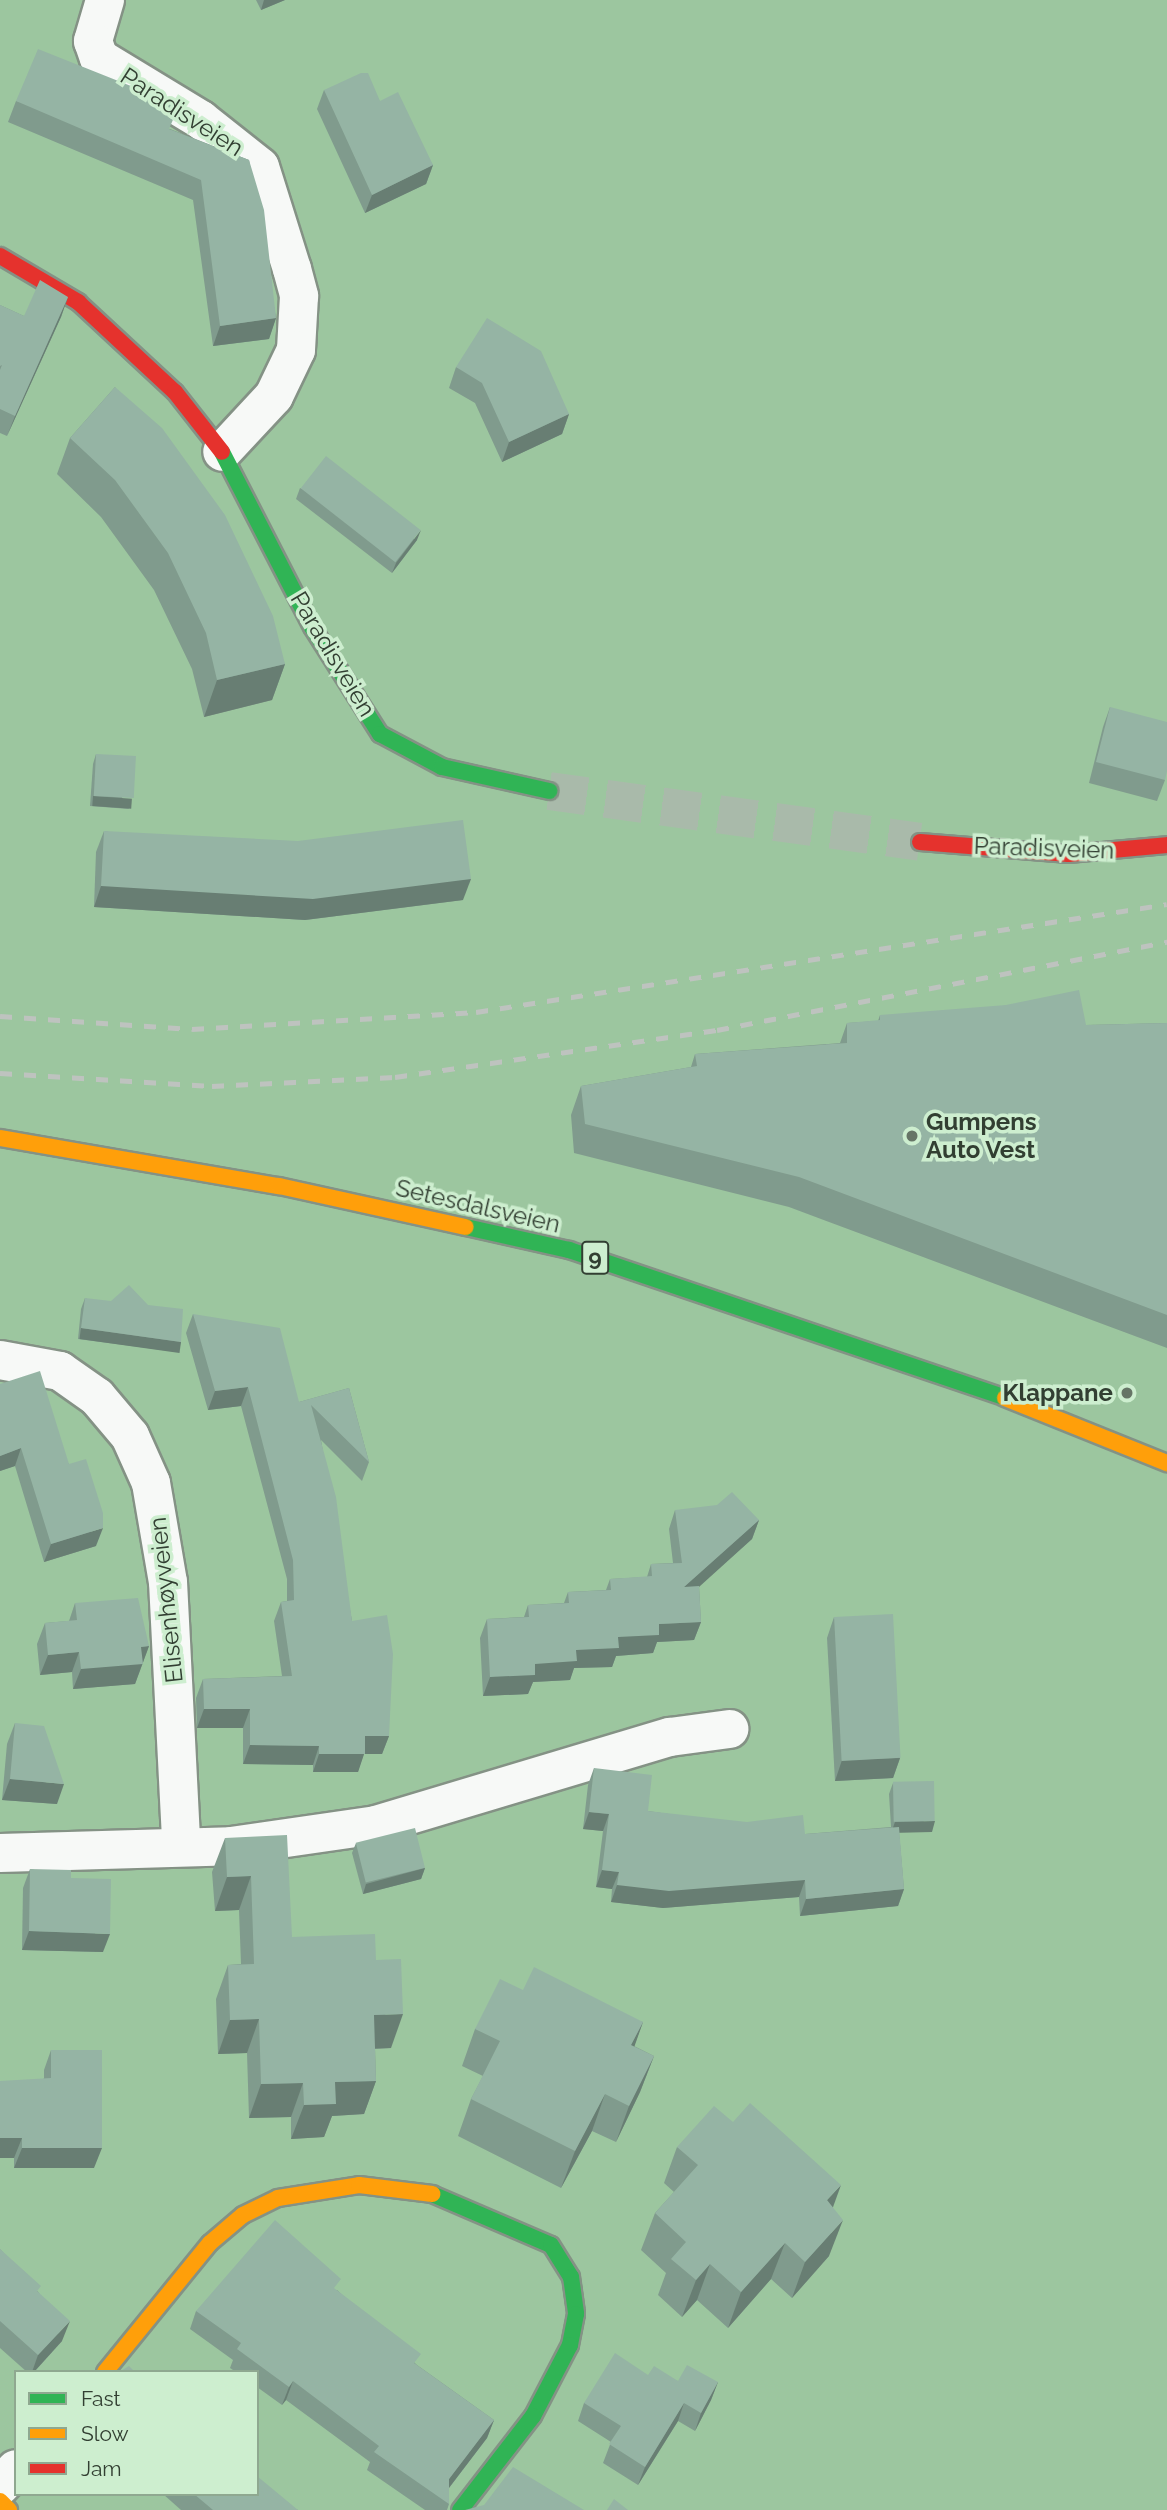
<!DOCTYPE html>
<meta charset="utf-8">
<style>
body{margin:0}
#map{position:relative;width:1167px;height:2510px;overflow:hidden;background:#c7d9c8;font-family:Raleway,sans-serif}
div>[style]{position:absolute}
.green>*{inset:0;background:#9cc69f}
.secondary-tunnel>*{height:38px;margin-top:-19px;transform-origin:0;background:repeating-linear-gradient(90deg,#a9baaa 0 38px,transparent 0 57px)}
.roads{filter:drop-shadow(2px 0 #849285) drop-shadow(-2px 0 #849285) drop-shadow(0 2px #849285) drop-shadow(0 -2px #849285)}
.street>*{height:38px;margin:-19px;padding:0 19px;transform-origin:19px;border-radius:19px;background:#f7f9f7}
.fast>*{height:16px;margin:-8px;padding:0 8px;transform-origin:8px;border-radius:8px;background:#30b455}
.slow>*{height:16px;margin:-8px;padding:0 8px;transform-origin:8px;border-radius:8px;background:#ff9f0a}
.jam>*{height:16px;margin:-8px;padding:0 8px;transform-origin:8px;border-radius:8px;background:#e5322d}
.rail>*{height:5px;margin-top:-2.5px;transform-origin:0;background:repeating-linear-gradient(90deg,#bec3bf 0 12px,transparent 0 24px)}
.wall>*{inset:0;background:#809b8d}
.shaded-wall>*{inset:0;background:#687e73;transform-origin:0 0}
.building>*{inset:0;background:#95b4a4;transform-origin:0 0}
.dots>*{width:19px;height:19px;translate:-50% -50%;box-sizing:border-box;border:4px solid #cdeecf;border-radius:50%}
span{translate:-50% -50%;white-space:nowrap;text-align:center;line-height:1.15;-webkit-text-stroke:7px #cdeecf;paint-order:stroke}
.shield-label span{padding:2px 5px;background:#cdeecf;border:2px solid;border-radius:5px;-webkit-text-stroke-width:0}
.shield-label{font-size:23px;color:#323f32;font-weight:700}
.street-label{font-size:24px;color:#323f32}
.poi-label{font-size:24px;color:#323f32;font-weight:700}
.left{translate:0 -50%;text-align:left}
.right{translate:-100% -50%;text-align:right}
.legend{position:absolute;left:14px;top:2370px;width:245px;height:126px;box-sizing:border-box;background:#cdeecf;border:2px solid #8fa890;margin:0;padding:9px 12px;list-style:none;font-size:21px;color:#323f32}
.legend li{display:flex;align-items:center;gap:14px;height:35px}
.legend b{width:35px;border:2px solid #8fa890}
</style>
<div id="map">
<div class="green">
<i style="clip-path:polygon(evenodd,0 0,1167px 0,1167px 2510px,0 2510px,0 0,16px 2372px,257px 2372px,257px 2494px,16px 2494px,16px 2372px)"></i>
</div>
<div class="secondary-tunnel">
<i style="left:549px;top:791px;width:374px;rotate:7.8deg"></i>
</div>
<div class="roads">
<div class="street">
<i style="left:105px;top:0;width:43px;rotate:106.3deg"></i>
<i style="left:93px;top:41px;width:18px;rotate:71deg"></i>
<i style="left:99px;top:58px;width:119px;rotate:31.3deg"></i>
<i style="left:201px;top:120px;width:75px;rotate:38.5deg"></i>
<i style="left:260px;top:167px;width:107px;rotate:72.6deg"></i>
<i style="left:292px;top:269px;width:28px;rotate:75deg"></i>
<i style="left:299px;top:296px;width:54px;rotate:93.2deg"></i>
<i style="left:296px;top:350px;width:51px;rotate:115.6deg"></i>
<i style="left:274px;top:396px;width:76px;rotate:132.9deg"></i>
<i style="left:0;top:1360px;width:61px;rotate:10.4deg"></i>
<i style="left:60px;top:1371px;width:45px;rotate:35.1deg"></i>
<i style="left:97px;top:1397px;width:51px;rotate:49.8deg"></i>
<i style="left:130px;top:1436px;width:51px;rotate:65.9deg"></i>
<i style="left:151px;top:1483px;width:100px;rotate:80.3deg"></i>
<i style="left:168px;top:1582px;width:261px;rotate:87.1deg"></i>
<i style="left:0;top:1853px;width:231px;rotate:-1.7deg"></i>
<i style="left:231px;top:1846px;width:147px;rotate:-8.2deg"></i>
<i style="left:376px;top:1825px;width:307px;rotate:-16.7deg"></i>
<i style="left:670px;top:1737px;width:60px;rotate:-7.7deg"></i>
<i style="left:0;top:2486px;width:23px;rotate:-47deg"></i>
</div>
<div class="fast">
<i style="left:222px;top:452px;width:197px;rotate:62.8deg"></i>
<i style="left:312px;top:627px;width:127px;rotate:57.6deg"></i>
<i style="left:380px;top:734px;width:70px;rotate:28deg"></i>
<i style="left:442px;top:767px;width:110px;rotate:12.6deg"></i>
<i style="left:466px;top:1227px;width:106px;rotate:12.6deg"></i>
<i style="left:569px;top:1250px;width:460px;rotate:18.7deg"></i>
<i style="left:432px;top:2194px;width:129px;rotate:23.2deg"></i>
<i style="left:551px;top:2245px;width:38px;rotate:58deg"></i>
<i style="left:571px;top:2277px;width:37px;rotate:82deg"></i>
<i style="left:576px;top:2314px;width:32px;rotate:101deg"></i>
<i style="left:570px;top:2345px;width:80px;rotate:117.5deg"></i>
<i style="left:533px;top:2416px;width:119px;rotate:127.8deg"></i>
</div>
<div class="slow">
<i style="left:0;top:1138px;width:283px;rotate:9.8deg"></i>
<i style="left:279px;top:1186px;width:191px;rotate:12.4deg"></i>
<i style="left:1005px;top:1398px;width:175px;rotate:21.9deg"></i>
<i style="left:105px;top:2372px;width:166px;rotate:-50.9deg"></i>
<i style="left:210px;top:2243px;width:43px;rotate:-40.3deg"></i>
<i style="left:243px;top:2215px;width:39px;rotate:-26deg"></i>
<i style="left:278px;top:2198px;width:82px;rotate:-9.1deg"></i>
<i style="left:359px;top:2185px;width:74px;rotate:7deg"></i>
<i style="left:0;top:2501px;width:13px;rotate:45deg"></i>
</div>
<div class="jam">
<i style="left:0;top:256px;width:91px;rotate:30.5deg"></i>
<i style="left:78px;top:302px;width:132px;rotate:42.9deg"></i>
<i style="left:175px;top:392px;width:76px;rotate:51.9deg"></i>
<i style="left:920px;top:842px;width:149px;rotate:4.6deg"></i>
<i style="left:1069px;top:854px;width:98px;rotate:-5.2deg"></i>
</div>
</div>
<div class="rail">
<i style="left:0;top:1016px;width:192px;rotate:3.9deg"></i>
<i style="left:192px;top:1029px;width:285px;rotate:-3.4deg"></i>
<i style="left:476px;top:1012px;width:699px;rotate:-8.88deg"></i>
<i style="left:0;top:1073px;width:212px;rotate:3.5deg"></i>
<i style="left:212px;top:1086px;width:183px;rotate:-2.8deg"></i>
<i style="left:395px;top:1077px;width:325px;rotate:-8.3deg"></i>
<i style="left:717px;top:1030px;width:459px;rotate:-11.1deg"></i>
</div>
<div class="wall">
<i style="clip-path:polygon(256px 0,285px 0,261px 10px)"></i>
<i style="clip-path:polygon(324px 90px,380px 101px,433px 165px,426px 184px,365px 213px,317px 109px)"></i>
<i style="clip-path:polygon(16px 101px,170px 129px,249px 160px,276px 318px,269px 339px,213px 346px,193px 200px,8px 122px)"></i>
<i style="clip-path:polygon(68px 297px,61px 317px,7px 436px,0 433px,0 305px,24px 316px)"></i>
<i style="clip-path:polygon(456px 367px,569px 414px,562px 434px,502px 462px,475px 403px,449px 388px)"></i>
<i style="clip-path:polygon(115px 387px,285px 664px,272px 700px,204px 717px,192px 669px,154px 590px,101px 517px,57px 474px,70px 438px)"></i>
<i style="clip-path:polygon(300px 488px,417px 540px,392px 573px,296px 499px)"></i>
<i style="clip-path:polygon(1110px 707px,1165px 780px,1157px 801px,1089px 783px,1103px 727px)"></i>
<i style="clip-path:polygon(96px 754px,129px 809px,90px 806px,93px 764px)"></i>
<i style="clip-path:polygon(104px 831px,463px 900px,305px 920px,94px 907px,96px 852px)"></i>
<i style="clip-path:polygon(880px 1015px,1086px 1025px,1167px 1023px,1167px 1348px,789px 1207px,574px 1153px,571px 1115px,581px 1086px,691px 1067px,695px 1054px,840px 1043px,847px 1023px,878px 1021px)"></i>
<i style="clip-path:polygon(85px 1298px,181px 1342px,177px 1352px,78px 1339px,81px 1309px)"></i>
<i style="clip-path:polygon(193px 1314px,299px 1402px,349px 1388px,369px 1462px,362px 1481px,321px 1440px,352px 1621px,389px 1736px,382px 1754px,364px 1754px,358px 1772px,313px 1772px,313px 1765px,243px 1764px,243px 1728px,197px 1728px,196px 1698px,203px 1679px,282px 1676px,274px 1621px,281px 1602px,287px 1601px,287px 1579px,241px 1406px,208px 1410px,186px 1333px)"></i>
<i style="clip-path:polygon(0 1384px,69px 1464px,96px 1546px,44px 1562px,15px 1466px,0 1471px)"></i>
<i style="clip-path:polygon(675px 1510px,759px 1520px,752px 1539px,699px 1586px,701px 1622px,694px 1640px,657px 1642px,653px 1653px,616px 1656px,612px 1667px,574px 1668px,570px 1680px,533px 1682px,528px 1694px,483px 1696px,480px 1638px,487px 1619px,524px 1617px,528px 1605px,564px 1603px,568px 1592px,606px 1590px,610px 1579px,647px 1577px,651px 1564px,673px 1563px,669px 1529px)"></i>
<i style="clip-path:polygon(75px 1603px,149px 1646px,135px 1684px,73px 1689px,72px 1672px,40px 1675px,37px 1644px,45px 1623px,69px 1621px)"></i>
<i style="clip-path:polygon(834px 1617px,900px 1758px,893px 1778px,835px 1781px,827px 1638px)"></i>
<i style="clip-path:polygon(15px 1723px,57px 1804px,2px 1800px,7px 1744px)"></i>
<i style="clip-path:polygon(594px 1768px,648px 1811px,805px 1834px,891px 1827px,889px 1794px,893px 1783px,932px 1832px,899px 1832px,904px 1889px,898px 1906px,800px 1916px,799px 1897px,663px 1908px,611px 1902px,612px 1889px,596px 1887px,603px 1831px,583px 1829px,588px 1785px)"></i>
<i style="clip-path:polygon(225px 1838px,292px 1937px,376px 1960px,391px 2048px,375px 2049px,376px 2081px,364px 2114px,332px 2116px,324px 2137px,291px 2139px,291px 2117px,249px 2118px,247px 2053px,218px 2054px,216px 1999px,228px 1965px,241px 1964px,239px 1910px,215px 1911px,212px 1872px)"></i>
<i style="clip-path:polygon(356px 1843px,425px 1868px,421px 1879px,363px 1894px,352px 1853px)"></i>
<i style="clip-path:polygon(30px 1869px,71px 1878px,103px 1952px,22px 1950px,23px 1888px)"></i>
<i style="clip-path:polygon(523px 1990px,643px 2022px,634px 2046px,654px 2056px,640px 2092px,616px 2142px,592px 2131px,561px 2188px,458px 2136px,471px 2099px,483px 2076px,462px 2066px,475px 2029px)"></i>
<i style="clip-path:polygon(51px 2050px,94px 2168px,14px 2168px,14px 2158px,0 2158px,44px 2078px,44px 2070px)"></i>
<i style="clip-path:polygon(677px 2147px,833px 2208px,829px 2256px,792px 2298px,771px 2279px,728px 2328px,697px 2300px,682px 2317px,658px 2295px,666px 2273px,641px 2250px,655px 2213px,674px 2192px,664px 2183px)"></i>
<i style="clip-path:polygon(0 2249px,39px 2293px,62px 2341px,34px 2372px,27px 2372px,0 2348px)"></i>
<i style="clip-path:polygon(337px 2290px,417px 2365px,494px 2420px,487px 2438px,449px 2488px,449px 2504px,447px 2510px,425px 2510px,367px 2470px,370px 2462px,286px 2400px,282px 2405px,257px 2387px,257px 2372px,236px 2372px,230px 2368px,233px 2360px,190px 2329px,196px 2311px)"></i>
<i style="clip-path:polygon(648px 2375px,678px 2381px,718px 2382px,711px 2400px,695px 2431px,678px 2421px,638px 2485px,603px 2463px,611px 2442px,578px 2421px,584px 2403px)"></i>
<i style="clip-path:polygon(163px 2494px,257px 2494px,298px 2510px,181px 2510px)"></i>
</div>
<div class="shaded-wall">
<i style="clip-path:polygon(264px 0,285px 0,261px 10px)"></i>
<i style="clip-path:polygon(433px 165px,426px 184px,365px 213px,372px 195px)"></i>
<i style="clip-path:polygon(68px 297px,61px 317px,7px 436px,15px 416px)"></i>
<i style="clip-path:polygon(276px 318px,269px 339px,213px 346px,220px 326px)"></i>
<i style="clip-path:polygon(569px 414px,562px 434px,502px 462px,509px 442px)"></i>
<i style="clip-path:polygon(421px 530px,417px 540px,392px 573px,396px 563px)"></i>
<i style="clip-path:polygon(285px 664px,272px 700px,204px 717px,217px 680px)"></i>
<i style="left:93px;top:796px;width:39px;height:10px;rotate:4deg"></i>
<i style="clip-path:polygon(471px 879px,463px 900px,305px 920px,94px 907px,101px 886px)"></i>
<i style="left:81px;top:1328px;width:101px;height:11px;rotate:8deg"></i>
<i style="clip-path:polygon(248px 1387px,241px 1406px,208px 1410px,215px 1391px)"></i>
<i style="clip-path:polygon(21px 1448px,15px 1466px,0 1471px,0 1456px)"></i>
<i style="clip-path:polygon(759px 1520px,752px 1539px,678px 1606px,684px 1587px)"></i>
<i style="clip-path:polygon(103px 1528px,96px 1546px,44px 1562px,51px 1544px)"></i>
<i style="clip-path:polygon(701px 1622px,694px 1640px,657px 1642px,653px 1653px,616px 1656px,612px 1667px,574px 1668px,570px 1680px,533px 1682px,528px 1694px,483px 1696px,490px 1677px,659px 1624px)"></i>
<i style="clip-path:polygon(149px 1646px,135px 1684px,73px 1689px,81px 1669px,141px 1647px)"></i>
<i style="clip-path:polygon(79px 1652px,72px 1672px,40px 1675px,48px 1655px)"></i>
<i style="clip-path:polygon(204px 1709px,250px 1709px,243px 1728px,197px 1728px)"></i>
<i style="clip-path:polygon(365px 1736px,389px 1736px,382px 1754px,364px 1754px,358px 1772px,313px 1772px,319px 1754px)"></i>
<i style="clip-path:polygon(250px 1745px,319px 1746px,313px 1765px,243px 1764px)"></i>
<i style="clip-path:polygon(900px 1758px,893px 1778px,835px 1781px,842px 1760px)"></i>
<i style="clip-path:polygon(10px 1779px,64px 1784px,57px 1804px,2px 1800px)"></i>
<i style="clip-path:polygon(589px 1812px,609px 1814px,603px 1831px,583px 1829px)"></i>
<i style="clip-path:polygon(935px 1821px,932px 1832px,891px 1833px,895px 1822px)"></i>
<i style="clip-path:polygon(425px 1868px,421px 1879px,363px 1894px,366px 1884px)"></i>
<i style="clip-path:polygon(602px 1870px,619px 1872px,612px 1889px,596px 1887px)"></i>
<i style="clip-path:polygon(251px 1876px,239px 1910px,215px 1911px,227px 1877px)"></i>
<i style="clip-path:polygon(805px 1880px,799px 1897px,663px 1908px,611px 1902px,617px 1885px)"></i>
<i style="clip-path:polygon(904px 1889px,898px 1906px,800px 1916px,806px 1899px)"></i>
<i style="clip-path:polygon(29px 1931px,110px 1934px,103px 1952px,22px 1950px)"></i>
<i style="clip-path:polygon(403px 2014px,391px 2048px,362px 2049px,374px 2015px)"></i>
<i style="clip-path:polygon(259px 2019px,247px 2053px,218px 2054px,230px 2020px)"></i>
<i style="clip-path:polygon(643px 2022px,630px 2059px,631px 2045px)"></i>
<i style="clip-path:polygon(654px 2056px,640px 2092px,616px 2142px,629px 2106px)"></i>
<i style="clip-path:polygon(376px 2081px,364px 2114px,332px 2116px,324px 2137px,291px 2139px,304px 2105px,335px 2082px)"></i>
<i style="clip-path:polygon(303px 2083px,291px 2117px,249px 2118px,261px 2084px)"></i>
<i style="clip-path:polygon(605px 2094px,592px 2131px,561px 2188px,575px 2151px)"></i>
<i style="clip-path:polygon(0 2138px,22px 2138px,14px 2158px,0 2158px)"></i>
<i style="clip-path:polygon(22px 2148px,102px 2148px,94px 2168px,14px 2168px)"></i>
<i style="clip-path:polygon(841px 2185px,828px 2221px,827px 2200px)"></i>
<i style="clip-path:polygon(843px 2220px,829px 2256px,792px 2298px,805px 2262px)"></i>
<i style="clip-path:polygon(785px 2243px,771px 2279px,728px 2328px,741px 2292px)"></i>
<i style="clip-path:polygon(710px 2264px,697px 2300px,682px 2317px,696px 2280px)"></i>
<i style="clip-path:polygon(70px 2321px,62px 2341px,34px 2372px,32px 2372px,38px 2355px)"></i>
<i style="clip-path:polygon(293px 2381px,286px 2400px,282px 2405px,289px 2387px)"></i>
<i style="clip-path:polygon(718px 2382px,711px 2400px,695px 2431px,701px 2413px)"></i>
<i style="clip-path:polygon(684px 2403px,678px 2421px,638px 2485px,645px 2467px)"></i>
<i style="clip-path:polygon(494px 2420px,487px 2438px,442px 2497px,449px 2479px)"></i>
</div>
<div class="building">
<i style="clip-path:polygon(38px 49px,161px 98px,178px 108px,169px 129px,249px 160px,264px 210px,276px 318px,220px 326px,201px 180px,16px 101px)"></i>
<i style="clip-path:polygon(361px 73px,368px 73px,380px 101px,398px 92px,433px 165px,372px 195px,324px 90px)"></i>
<i style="clip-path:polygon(40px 280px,68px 297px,15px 416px,0 409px,0 370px,2px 365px,0 366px,0 305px,24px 316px)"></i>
<i style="clip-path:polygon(487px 318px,541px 351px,569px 414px,509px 442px,482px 383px,456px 367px)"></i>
<i style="clip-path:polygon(115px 387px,162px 428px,225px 515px,273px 616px,285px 664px,217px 680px,206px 633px,168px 553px,115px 480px,70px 438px)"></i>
<i style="left:326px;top:456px;width:120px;height:41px;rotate:38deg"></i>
<i style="clip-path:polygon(1110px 707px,1167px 722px,1167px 771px,1165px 780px,1096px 762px)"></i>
<i style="left:96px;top:754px;width:40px;height:42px;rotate:3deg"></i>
<i style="clip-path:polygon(463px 820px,471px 879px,313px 899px,101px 886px,104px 831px,298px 841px)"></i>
<i style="clip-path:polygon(1079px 990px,1086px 1025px,1167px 1023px,1167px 1315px,799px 1177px,585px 1124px,581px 1086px,697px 1066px,695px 1054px,847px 1043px,847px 1023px,880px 1020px,880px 1015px,1006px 1005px)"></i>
<i style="clip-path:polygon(129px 1285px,148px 1305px,183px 1309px,181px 1342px,81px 1328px,85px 1298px,111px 1301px)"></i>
<i style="clip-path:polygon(193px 1314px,280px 1328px,299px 1402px,349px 1388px,369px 1462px,311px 1405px,336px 1497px,352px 1621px,387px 1615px,393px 1654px,389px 1736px,365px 1736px,365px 1754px,319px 1754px,319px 1746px,250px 1745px,250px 1709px,204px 1709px,203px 1679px,292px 1676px,281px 1602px,294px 1600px,293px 1560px,248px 1387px,215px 1391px)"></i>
<i style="clip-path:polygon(40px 1371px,69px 1464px,86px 1459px,103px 1513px,103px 1528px,51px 1544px,21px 1448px,0 1456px,0 1384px)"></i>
<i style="clip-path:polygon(732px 1492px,759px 1520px,684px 1587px,699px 1586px,701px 1622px,659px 1624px,659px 1635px,618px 1637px,619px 1648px,576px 1650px,577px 1661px,535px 1664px,535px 1675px,490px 1677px,487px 1619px,529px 1617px,528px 1605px,569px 1603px,568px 1592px,611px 1590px,610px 1579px,652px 1576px,651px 1564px,682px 1563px,675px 1510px,717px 1505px)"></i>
<i style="clip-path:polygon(138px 1598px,149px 1646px,141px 1647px,143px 1664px,81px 1669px,79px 1652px,48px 1655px,45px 1623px,77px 1620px,75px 1603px)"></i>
<i style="left:893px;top:1614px;width:144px;height:59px;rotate:87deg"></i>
<i style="clip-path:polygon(15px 1723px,44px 1726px,64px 1784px,10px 1779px)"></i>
<i style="clip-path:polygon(594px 1768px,652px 1775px,648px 1811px,747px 1822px,803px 1815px,805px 1834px,899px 1827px,904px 1889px,806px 1899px,805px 1880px,669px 1891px,617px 1885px,619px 1872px,602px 1870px,609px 1814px,589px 1812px)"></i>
<i style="left:934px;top:1781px;width:40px;height:41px;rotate:89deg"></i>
<i style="left:415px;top:1828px;width:41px;height:61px;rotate:76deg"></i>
<i style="clip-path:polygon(287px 1835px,292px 1937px,375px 1934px,376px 1960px,401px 1959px,403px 2014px,374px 2015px,376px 2081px,335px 2082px,336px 2104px,304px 2105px,303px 2083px,261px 2084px,259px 2019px,230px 2020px,228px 1965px,254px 1964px,251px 1876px,227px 1877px,225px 1838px)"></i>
<i style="clip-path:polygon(30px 1869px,71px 1870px,71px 1878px,111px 1879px,110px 1934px,29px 1931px)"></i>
<i style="clip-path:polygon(534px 1967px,643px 2022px,631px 2045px,654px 2056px,629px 2106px,605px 2094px,575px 2151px,471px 2099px,500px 2041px,475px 2029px,500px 1979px,523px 1990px)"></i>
<i style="clip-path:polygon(51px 2050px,102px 2050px,102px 2148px,22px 2148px,22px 2138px,0 2138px,0 2081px,51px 2078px)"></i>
<i style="clip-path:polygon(750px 2103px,841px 2185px,827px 2200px,843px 2220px,805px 2262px,785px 2243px,741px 2292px,710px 2264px,696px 2280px,671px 2259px,686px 2242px,655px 2213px,698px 2165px,677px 2147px,714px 2106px,733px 2122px)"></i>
<i style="clip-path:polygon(275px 2220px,341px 2279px,334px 2288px,421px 2354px,414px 2363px,494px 2420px,449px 2479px,449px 2504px,374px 2452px,379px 2446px,293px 2381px,289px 2387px,237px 2349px,241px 2343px,196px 2311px)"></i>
<i style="clip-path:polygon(0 2249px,41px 2286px,37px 2291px,70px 2321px,38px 2355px,0 2321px)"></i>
<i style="clip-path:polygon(615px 2353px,648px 2375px,654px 2366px,678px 2381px,687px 2365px,718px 2382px,701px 2413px,684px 2403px,645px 2467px,609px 2444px,621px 2426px,584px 2403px)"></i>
<i style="clip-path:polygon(129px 2366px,135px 2372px,119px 2372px)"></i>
<i style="clip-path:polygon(513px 2467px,584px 2510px,465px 2510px,484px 2505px)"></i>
<i style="clip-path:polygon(257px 2476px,298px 2510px,213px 2510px,194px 2494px,257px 2494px)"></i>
<i style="clip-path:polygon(614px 2499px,628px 2510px,607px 2510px)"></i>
</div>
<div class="dots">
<i style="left:912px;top:1136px;background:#667566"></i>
<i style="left:1127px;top:1393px;background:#667566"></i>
</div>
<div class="shield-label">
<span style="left:595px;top:1258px">9</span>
</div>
<div class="street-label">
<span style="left:182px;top:112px;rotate:33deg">Paradisveien</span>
<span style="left:333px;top:654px;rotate:59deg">Paradisveien</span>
<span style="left:1044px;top:848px;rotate:2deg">Paradisveien</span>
<span style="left:478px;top:1206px;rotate:13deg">Setesdalsveien</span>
<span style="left:166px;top:1600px;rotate:-96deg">Elisenhøyveien</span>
</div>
<div class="poi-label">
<span class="left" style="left:926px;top:1136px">Gumpens<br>Auto Vest</span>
<span class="right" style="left:1113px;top:1393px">Klappane</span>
</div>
<ul class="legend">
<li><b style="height:9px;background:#30b455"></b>Fast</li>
<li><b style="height:9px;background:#ff9f0a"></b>Slow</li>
<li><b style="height:9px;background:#e5322d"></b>Jam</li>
</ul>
</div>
